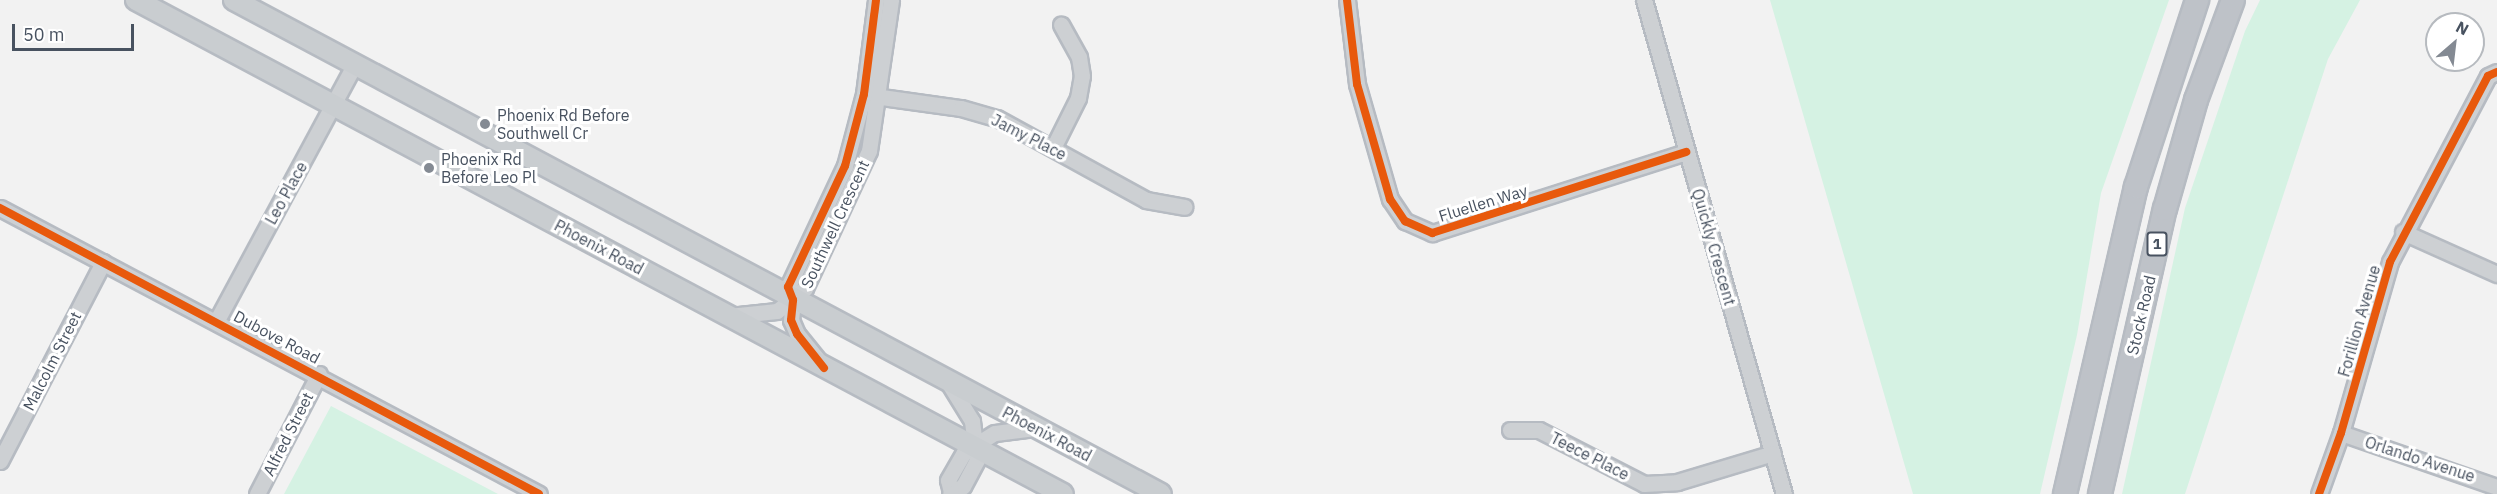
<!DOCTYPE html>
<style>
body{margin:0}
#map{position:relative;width:2497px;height:494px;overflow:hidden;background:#f2f2f2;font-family:"IBM Plex Sans",sans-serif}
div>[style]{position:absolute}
.green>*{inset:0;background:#d5f2e3}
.roads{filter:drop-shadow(2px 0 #b6bbc2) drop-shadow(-2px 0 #b6bbc2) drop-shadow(0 2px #b6bbc2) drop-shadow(0 -2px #b6bbc2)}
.minor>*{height:15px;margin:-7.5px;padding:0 7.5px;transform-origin:7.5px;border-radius:7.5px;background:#cdd0d3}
.major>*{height:20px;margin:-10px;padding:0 10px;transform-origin:10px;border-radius:10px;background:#c9cdd0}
.highway>*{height:22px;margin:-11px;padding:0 11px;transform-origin:11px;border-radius:11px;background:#bec2c8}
.cycleway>*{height:8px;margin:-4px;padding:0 4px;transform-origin:4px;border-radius:4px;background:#e8590c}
.dots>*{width:16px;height:16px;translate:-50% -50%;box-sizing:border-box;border:3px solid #fff;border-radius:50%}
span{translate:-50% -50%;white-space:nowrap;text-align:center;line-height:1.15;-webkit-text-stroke:6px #fff;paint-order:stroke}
.shield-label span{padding:2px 4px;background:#fff;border:2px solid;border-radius:4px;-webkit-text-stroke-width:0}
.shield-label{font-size:15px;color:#485260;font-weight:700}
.poi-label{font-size:16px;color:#485260}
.left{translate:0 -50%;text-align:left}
.street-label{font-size:16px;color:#485260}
.north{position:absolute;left:2425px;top:12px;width:60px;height:60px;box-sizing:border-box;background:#fff;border:2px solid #b6babf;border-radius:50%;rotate:28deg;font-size:16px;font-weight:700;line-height:24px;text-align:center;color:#485260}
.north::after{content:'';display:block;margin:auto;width:21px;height:27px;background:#848a93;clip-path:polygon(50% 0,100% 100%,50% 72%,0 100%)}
.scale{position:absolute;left:12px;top:24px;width:122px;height:27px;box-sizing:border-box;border:3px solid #485260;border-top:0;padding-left:8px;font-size:18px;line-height:21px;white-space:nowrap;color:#485260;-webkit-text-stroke:4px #fff;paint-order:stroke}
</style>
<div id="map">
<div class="green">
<i style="clip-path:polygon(1770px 0,2169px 0,2101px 193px,2077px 335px,2040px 494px,1913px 494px)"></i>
<i style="clip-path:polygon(2260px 0,2360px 0,2328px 59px,2185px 494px,2122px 494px,2185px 208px,2245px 31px)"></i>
<i style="clip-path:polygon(331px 406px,498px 494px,284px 494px)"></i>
</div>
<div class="roads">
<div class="minor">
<i style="left:1347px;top:0;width:85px;rotate:83.2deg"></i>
<i style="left:1357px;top:84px;width:120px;rotate:74deg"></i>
<i style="left:1390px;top:199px;width:27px;rotate:56deg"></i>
<i style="left:1405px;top:221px;width:30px;rotate:24deg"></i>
<i style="left:1432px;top:233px;width:267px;rotate:-17.7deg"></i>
<i style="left:1644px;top:0;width:513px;rotate:74.18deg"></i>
<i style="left:867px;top:95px;width:95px;rotate:7.9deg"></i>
<i style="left:961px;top:108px;width:37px;rotate:16deg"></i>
<i style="left:997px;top:118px;width:170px;rotate:28.8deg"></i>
<i style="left:1146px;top:200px;width:39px;rotate:10deg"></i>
<i style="left:1053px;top:148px;width:56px;rotate:-63.4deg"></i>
<i style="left:1078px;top:98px;width:22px;rotate:-80deg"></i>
<i style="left:1082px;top:76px;width:19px;rotate:-99deg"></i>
<i style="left:1079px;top:57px;width:37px;rotate:-119deg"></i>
<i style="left:0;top:208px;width:610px;rotate:27.95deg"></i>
<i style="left:2403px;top:232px;width:103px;rotate:24.1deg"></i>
<i style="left:729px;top:316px;width:48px;rotate:-5.9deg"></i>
<i style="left:777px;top:311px;width:36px;rotate:-39deg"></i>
<i style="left:805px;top:288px;width:151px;rotate:-65deg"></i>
<i style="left:869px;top:151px;width:153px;rotate:-81.7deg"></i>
<i style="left:217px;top:320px;width:291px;rotate:-61.7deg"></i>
<i style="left:819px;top:361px;width:35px;rotate:-129deg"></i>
<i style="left:797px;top:334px;width:15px;rotate:-113deg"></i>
<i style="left:791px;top:320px;width:20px;rotate:-84deg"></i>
<i style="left:793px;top:300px;width:14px;rotate:-111deg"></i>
<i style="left:788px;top:287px;width:134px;rotate:-64.8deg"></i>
<i style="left:845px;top:166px;width:74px;rotate:-75.2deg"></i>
<i style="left:864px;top:94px;width:95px;rotate:-82.7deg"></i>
<i style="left:948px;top:382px;width:46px;rotate:58.4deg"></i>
<i style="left:972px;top:421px;width:39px;rotate:83deg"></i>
<i style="left:977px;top:460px;width:30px;rotate:118deg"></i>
<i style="left:963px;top:486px;width:15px;rotate:148deg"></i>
<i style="left:1510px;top:430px;width:29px"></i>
<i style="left:1539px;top:430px;width:118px;rotate:27.2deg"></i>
<i style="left:1644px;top:484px;width:33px;rotate:-3deg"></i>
<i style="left:1677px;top:482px;width:100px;rotate:-16.8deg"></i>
<i style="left:2341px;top:433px;width:165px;rotate:19.1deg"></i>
<i style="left:0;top:461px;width:224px;rotate:-62.6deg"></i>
<i style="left:951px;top:492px;width:12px;rotate:-104deg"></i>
<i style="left:948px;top:480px;width:32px;rotate:-60deg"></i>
<i style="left:964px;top:452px;width:36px;rotate:-32deg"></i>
<i style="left:995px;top:433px;width:40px;rotate:-7.1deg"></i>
<i style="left:257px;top:494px;width:135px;rotate:-62.7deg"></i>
<i style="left:2319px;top:494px;width:65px;rotate:-70.2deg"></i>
<i style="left:2341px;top:433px;width:178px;rotate:-74deg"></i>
<i style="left:2390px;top:262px;width:210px;rotate:-62.2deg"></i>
<i style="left:2488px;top:76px;width:10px;rotate:-24deg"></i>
</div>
<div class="major">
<i style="left:136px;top:0;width:1050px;rotate:28.05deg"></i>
<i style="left:234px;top:0;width:1050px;rotate:28.05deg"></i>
</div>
<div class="highway">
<i style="left:2065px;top:494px;width:315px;rotate:-77deg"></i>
<i style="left:2136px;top:187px;width:197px;rotate:-71.9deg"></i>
<i style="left:2100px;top:494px;width:292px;rotate:-77.2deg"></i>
<i style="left:2165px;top:209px;width:113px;rotate:-74.1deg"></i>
<i style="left:2196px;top:100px;width:107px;rotate:-69.7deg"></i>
</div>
</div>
<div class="cycleway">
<i style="left:1347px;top:0;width:85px;rotate:83.2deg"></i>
<i style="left:1357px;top:84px;width:120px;rotate:74deg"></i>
<i style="left:1390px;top:199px;width:27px;rotate:56deg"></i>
<i style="left:1405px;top:221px;width:30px;rotate:24deg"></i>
<i style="left:1432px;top:233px;width:267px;rotate:-17.7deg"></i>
<i style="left:0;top:208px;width:610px;rotate:27.95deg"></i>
<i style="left:824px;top:368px;width:43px;rotate:-128.5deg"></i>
<i style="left:797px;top:334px;width:15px;rotate:-113deg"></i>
<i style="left:791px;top:320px;width:20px;rotate:-84deg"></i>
<i style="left:793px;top:300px;width:14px;rotate:-111deg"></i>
<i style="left:788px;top:287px;width:134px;rotate:-64.8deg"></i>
<i style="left:845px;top:166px;width:74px;rotate:-75.2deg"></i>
<i style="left:864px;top:94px;width:95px;rotate:-82.7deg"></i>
<i style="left:2319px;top:494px;width:65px;rotate:-70.2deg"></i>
<i style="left:2341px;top:433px;width:178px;rotate:-74deg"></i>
<i style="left:2390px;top:262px;width:210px;rotate:-62.2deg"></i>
<i style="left:2488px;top:76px;width:10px;rotate:-24deg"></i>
</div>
<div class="dots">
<i style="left:485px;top:124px;background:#848a93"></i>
<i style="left:429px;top:168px;background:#848a93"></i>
</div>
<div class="shield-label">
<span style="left:2157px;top:244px">1</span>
</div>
<div class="poi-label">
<span class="left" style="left:497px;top:124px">Phoenix Rd Before<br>Southwell Cr</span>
<span class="left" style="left:441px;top:168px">Phoenix Rd<br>Before Leo Pl</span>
</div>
<div class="street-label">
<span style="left:1029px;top:137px;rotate:27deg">Jamy Place</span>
<span style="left:286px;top:193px;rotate:-61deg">Leo Place</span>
<span style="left:1483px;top:203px;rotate:-17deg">Fluellen Way</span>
<span style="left:835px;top:224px;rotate:-65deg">Southwell Crescent</span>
<span style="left:599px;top:247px;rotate:28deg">Phoenix Road</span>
<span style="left:1714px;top:247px;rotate:74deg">Quickly Crescent</span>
<span style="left:2141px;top:315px;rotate:-77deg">Stock Road</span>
<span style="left:2359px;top:321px;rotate:-74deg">Forillion Avenue</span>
<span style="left:277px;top:337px;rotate:28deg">Dubove Road</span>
<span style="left:52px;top:361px;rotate:-63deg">Malcolm Street</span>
<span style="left:288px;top:434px;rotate:-63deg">Alfred Street</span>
<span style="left:1047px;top:434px;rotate:28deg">Phoenix Road</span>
<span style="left:1590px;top:456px;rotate:27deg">Teece Place</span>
<span style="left:2420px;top:459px;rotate:18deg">Orlando Avenue</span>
</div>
<div class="north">N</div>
<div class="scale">50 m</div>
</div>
